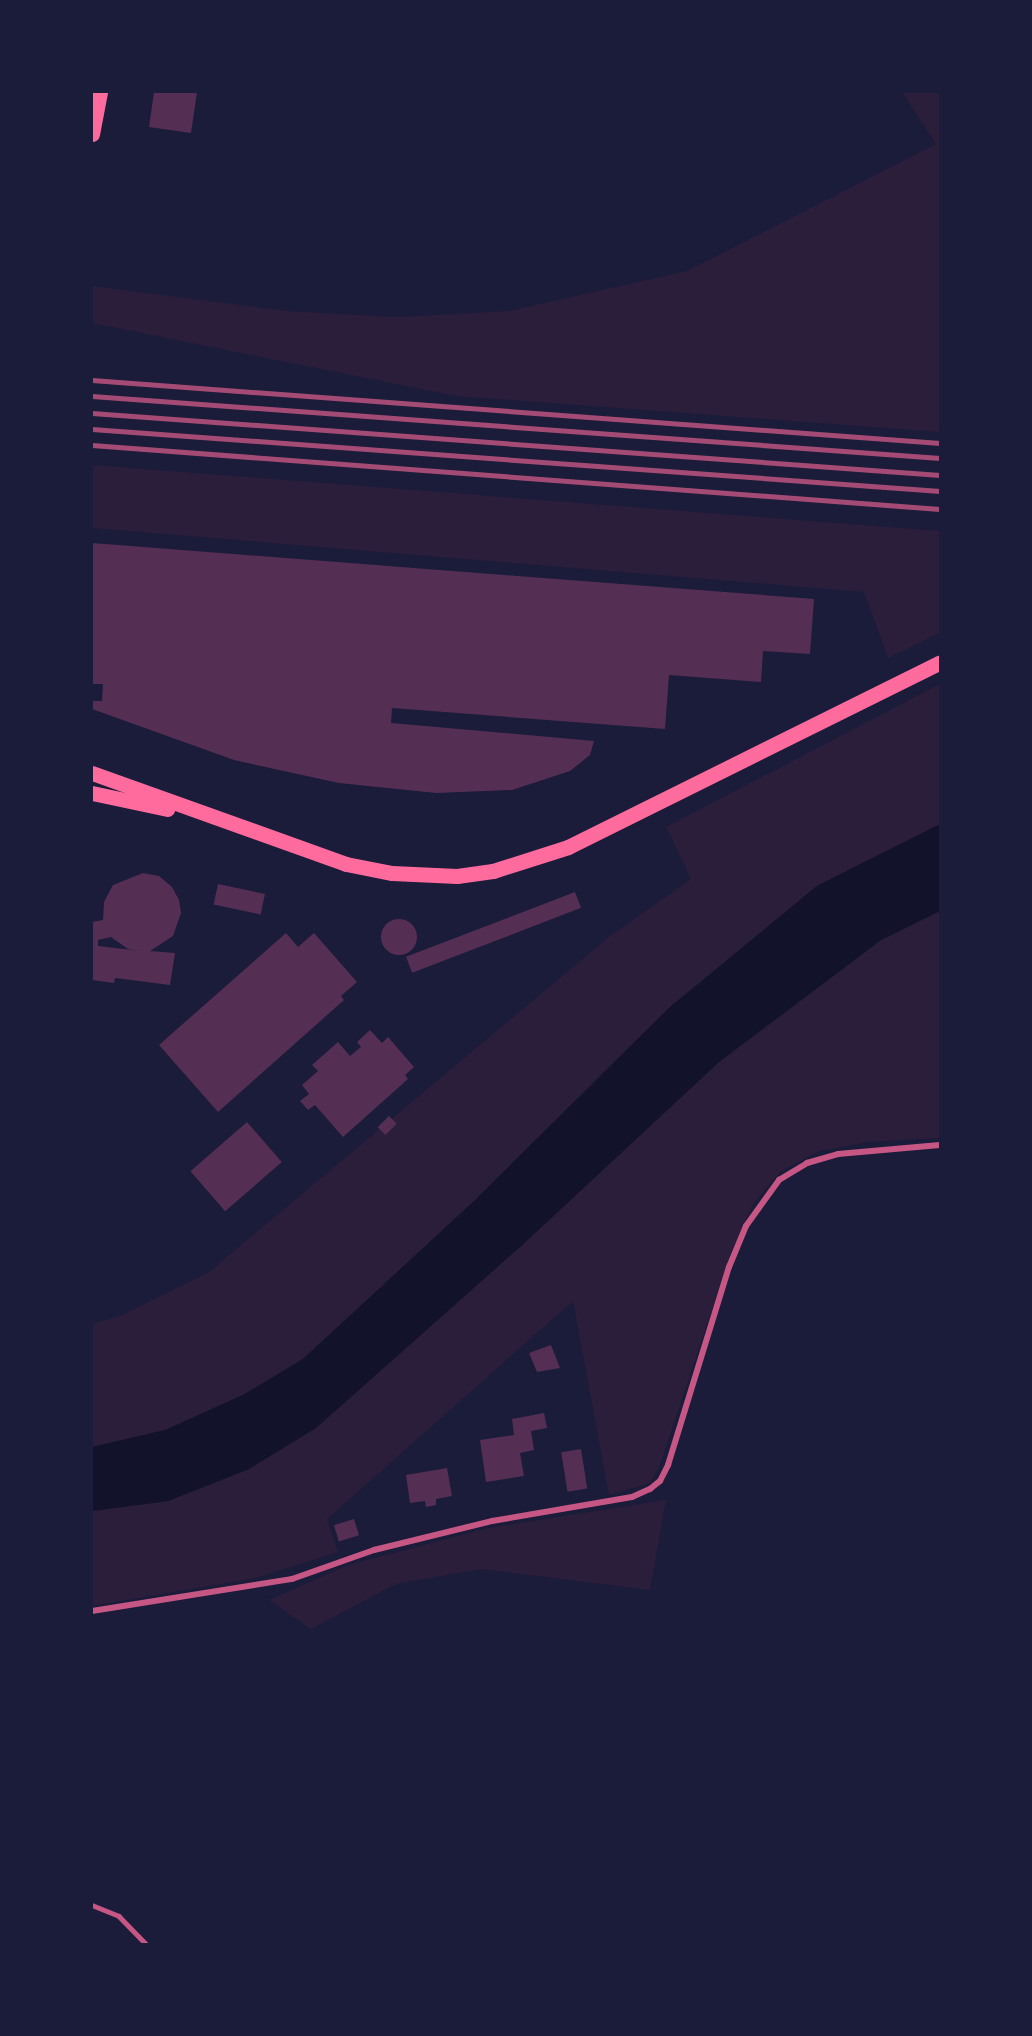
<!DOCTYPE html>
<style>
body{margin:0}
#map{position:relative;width:1032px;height:2036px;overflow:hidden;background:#1b1b3a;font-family:"Asap Condensed",sans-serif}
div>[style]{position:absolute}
.green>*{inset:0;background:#2a1e3b}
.water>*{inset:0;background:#12122b}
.building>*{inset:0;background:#542f53;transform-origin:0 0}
.round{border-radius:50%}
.service>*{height:4.5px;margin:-2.25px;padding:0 2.25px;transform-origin:2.25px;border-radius:2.25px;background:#c65784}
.minor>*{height:6px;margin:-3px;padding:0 3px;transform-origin:3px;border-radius:3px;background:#c65784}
.primary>*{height:15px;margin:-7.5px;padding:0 7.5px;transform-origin:7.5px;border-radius:7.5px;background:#ff6b9d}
.rail>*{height:4.5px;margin:-2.25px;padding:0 2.25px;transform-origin:2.25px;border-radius:2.25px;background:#a44b75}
span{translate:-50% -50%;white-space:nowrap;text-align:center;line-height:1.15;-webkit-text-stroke:6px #1b1b3a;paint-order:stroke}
.frame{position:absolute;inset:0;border:93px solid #1b1b3a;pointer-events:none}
</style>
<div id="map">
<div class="green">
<i style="clip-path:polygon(902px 92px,940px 92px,940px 432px,456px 396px,92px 323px,92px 286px,287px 311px,396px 317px,509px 311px,687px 271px,936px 144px)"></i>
<i style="clip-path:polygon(92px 465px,940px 531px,940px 633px,888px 658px,864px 592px,92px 528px)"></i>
<i style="clip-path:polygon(940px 684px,940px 824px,817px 886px,670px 1007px,473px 1202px,303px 1359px,243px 1395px,165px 1430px,92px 1447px,92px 1324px,120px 1316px,209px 1272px,610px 936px,691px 879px,666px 827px)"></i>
<i style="clip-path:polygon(940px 911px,940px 1138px,868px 1142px,819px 1151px,780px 1172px,753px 1204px,730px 1255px,660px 1465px,650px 1483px,609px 1495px,573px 1301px,327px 1519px,338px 1552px,256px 1578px,92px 1606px,92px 1511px,168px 1501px,249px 1469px,520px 1247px,719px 1062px,881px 940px)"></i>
<i style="clip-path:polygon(666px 1500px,650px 1590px,481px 1569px,396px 1584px,311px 1629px,269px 1600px,348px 1565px,488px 1528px)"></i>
</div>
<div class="water">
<i style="clip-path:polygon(940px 824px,940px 911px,881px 940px,719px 1062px,520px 1247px,316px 1428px,249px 1469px,168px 1501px,92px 1511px,92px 1447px,165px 1430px,243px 1395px,303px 1359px,473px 1202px,670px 1007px,817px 886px)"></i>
</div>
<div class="building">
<i style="clip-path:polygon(154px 92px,197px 92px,191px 133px,149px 127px)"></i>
<i style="clip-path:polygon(92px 543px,814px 599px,810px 654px,763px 651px,761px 682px,669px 675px,665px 729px,392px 708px,391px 723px,594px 741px,590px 755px,570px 771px,512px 790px,436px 793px,339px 783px,234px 760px,92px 709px,92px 701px,102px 701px,103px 684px,92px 684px)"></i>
<i style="clip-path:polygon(evenodd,143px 873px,159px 876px,172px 887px,179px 900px,181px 913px,173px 936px,150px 951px,175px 953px,170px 985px,115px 978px,114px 983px,92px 980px,92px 922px,103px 920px,104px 902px,113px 885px,143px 873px,111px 937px,128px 949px,140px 951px,98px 946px,98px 940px,111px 937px)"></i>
<i style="left:218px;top:884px;width:48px;height:21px;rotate:12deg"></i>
<i style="left:575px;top:892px;width:17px;height:181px;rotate:69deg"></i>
<i class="round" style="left:381px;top:919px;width:36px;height:36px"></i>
<i style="clip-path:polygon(286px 933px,298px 947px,314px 933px,357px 982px,341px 996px,344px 1000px,218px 1112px,159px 1045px)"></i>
<i style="clip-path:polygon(370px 1030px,382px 1043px,388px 1037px,414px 1067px,405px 1075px,408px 1079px,343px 1137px,315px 1105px,308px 1110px,300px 1101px,309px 1094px,302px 1085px,318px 1071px,312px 1065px,338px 1042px,350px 1056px,361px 1047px,357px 1042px)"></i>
<i style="left:389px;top:1116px;width:11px;height:16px;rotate:45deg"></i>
<i style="left:247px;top:1122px;width:53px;height:75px;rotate:49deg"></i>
<i style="clip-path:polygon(551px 1345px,560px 1368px,537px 1372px,529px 1353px)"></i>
<i style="clip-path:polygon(544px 1413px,547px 1428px,531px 1431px,534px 1450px,520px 1453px,524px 1476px,486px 1482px,480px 1440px,514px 1435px,512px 1419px)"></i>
<i style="left:581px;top:1449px;width:40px;height:20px;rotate:81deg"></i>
<i style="clip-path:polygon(447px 1468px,452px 1496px,436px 1499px,436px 1505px,426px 1507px,425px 1501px,410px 1503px,406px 1475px)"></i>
<i style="left:354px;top:1519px;width:17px;height:21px;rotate:73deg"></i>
</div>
<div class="service">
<i style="left:92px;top:1905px;width:29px;rotate:22deg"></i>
<i style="left:119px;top:1916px;width:39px;rotate:46deg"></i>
</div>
<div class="minor">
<i style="left:92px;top:1611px;width:203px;rotate:-9.1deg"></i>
<i style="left:292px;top:1579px;width:87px;rotate:-19.5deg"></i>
<i style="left:374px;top:1550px;width:122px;rotate:-13.8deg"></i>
<i style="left:492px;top:1521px;width:142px;rotate:-9.7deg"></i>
<i style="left:632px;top:1497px;width:20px;rotate:-24deg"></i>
<i style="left:650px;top:1489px;width:13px;rotate:-39deg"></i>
<i style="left:660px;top:1481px;width:18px;rotate:-63deg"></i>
<i style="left:668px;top:1465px;width:207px;rotate:-72.9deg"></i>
<i style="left:729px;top:1267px;width:44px;rotate:-67.5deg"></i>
<i style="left:746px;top:1226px;width:57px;rotate:-54.3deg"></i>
<i style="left:779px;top:1180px;width:33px;rotate:-31deg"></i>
<i style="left:807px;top:1163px;width:32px;rotate:-16deg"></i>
<i style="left:838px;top:1154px;width:102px;rotate:-5deg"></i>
</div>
<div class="primary">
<i style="left:92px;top:134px;width:43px;rotate:-79.2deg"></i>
<i style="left:92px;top:773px;width:270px;rotate:19.7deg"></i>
<i style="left:346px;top:864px;width:47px;rotate:11.1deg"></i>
<i style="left:392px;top:873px;width:65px;rotate:2.6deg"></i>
<i style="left:457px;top:876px;width:36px;rotate:-8deg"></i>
<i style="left:493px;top:871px;width:79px;rotate:-17.7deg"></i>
<i style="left:568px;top:847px;width:415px;rotate:-26.4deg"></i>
<i style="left:92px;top:793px;width:77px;rotate:12deg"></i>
</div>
<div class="rail">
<i style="left:92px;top:380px;width:850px;rotate:4.25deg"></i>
<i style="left:92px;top:396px;width:850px;rotate:4.18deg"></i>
<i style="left:92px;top:413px;width:850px;rotate:4.18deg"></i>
<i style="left:92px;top:429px;width:850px;rotate:4.18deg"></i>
<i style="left:92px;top:445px;width:850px;rotate:4.32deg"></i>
</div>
<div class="frame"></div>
</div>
